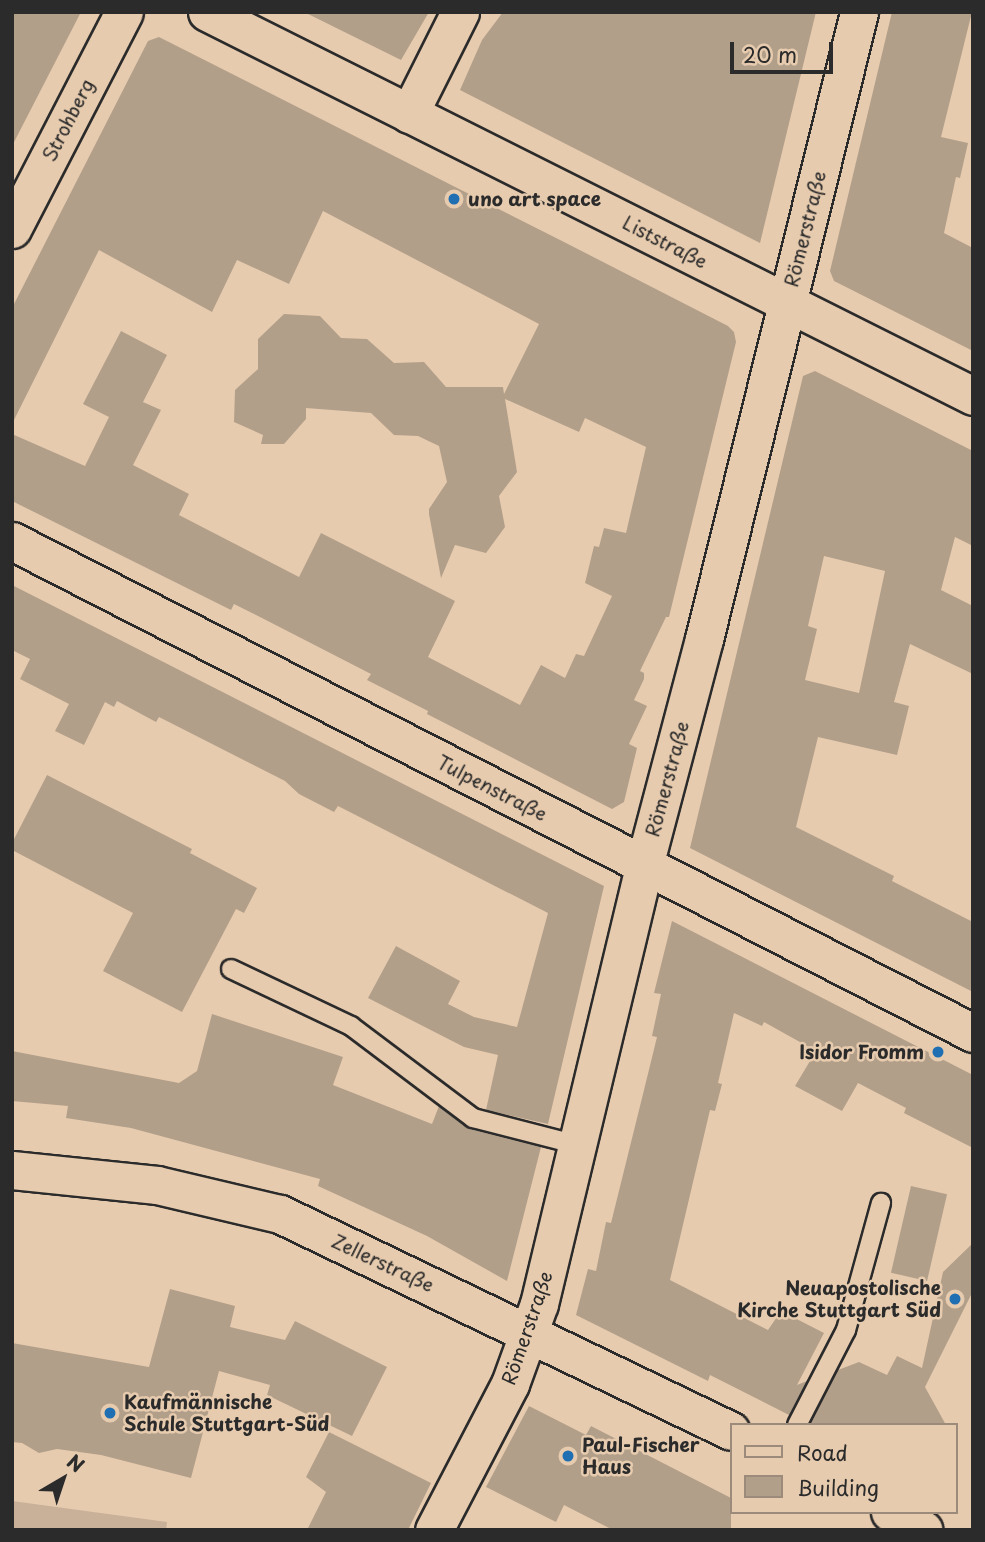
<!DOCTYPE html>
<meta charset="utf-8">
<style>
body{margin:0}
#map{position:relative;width:985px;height:1542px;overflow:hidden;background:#e7cbae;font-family:"Playpen Sans",sans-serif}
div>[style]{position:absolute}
.green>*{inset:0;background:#c8b099}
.building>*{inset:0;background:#b29f8a;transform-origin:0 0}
.roads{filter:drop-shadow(2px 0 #2b2b2b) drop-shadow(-2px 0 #2b2b2b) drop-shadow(0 2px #2b2b2b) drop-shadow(0 -2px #2b2b2b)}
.lane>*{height:18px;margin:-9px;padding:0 9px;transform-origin:9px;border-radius:9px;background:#e7cbae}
.street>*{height:37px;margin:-18.5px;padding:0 18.5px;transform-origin:18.5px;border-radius:18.5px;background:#e7cbae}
.dots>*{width:19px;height:19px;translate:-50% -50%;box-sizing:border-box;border:4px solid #e7cbae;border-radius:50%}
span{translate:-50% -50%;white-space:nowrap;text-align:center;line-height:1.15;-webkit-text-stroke:5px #e7cbae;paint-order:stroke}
.street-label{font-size:19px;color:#2b2b2b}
.poi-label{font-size:19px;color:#2b2b2b;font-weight:700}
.left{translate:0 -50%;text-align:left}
.right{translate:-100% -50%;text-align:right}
.frame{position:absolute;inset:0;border:14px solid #2b2b2b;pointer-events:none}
.legend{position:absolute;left:730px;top:1423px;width:228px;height:91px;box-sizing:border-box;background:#e7cbae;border:2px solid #9c8b7a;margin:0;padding:9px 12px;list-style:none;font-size:21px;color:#2b2b2b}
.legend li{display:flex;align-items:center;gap:14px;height:35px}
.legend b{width:35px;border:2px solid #9c8b7a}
.north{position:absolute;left:28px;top:1444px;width:70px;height:70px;-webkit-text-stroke:5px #e7cbae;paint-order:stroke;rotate:39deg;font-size:19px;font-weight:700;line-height:28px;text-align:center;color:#2b2b2b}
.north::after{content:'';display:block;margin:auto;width:24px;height:32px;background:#2b2b2b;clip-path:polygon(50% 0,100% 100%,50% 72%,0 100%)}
.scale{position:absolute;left:730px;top:42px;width:103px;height:32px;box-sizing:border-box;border:4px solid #2b2b2b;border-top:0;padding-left:9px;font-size:21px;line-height:24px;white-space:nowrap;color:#2b2b2b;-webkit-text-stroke:5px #e7cbae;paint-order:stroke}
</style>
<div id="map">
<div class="green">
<i style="clip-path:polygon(12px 1501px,167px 1522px,166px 1530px,12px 1530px)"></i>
</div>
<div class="building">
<i style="clip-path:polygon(12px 12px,81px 12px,12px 146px)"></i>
<i style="clip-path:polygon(304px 12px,429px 12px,401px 60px)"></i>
<i style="clip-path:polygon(503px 12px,816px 12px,760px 243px,460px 90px,482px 40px)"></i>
<i style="clip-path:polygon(892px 12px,972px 12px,941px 137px,968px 143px,960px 178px,956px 177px,944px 233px,973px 248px,973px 351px,834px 281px,830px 271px)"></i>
<i style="clip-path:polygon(159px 37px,566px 243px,728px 326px,734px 332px,736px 342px,669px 617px,666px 617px,640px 671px,644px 673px,644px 679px,634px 700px,647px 706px,629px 744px,637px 748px,624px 802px,612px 809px,427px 714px,428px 711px,367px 680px,371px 674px,260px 617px,234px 604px,231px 610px,12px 501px,12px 434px,85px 466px,109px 417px,83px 404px,121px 331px,167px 355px,143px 402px,161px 410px,133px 465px,189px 494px,179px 515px,299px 577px,321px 533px,455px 601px,428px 657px,520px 705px,541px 665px,565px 678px,576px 654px,584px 656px,612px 596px,585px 583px,594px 546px,599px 547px,604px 528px,626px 533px,646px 447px,585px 418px,579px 432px,505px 399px,517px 472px,499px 496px,505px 527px,486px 553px,455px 545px,441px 578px,429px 514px,429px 509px,447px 482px,439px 446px,418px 436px,394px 435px,371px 413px,306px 408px,306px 419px,284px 444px,261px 444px,263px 435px,234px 422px,235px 390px,258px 369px,258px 339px,284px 314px,320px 316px,341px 338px,367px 339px,394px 363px,424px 362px,446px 387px,503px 387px,504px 394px,539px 324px,323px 211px,289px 284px,237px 260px,212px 312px,99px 250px,12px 424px,12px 308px,148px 41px)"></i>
<i style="clip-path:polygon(evenodd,815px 371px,973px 451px,973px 546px,955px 537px,941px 590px,973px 606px,973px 674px,910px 644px,894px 702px,909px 706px,897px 755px,818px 737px,796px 827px,894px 876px,892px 881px,973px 922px,973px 992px,690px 848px,803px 376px,815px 371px,824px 556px,885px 571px,859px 693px,805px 680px,817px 629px,808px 626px,824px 556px)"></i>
<i style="clip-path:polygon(12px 585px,604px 886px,548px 1124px,486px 1110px,498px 1055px,464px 1047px,368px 998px,396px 946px,460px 981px,448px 1004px,474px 1017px,517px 1027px,548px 913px,338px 806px,334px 812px,299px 794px,285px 781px,159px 717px,156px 722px,117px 701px,114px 707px,105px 702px,84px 745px,55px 731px,69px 704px,20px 679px,30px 659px,12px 650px)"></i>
<i style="clip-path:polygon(47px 775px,192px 849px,190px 853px,257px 888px,244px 913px,236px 909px,182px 1012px,103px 971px,133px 913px,12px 850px,12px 843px)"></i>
<i style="clip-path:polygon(672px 921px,973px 1075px,973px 1148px,904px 1113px,906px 1108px,858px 1083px,842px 1111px,795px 1086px,816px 1051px,764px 1022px,762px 1026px,734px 1013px,718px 1083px,722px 1084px,715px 1111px,710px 1110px,670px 1280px,768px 1330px,781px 1311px,824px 1333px,797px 1385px,807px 1381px,789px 1415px,710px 1375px,708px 1381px,576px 1315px,588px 1269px,596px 1271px,606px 1222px,611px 1223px,643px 1094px,657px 1037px,652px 1036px,661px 994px,654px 993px)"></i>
<i style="clip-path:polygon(212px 1014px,343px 1057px,333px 1085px,432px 1124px,439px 1106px,470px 1129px,541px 1147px,507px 1281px,427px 1236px,318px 1186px,320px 1179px,131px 1128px,66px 1118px,68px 1106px,12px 1101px,12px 1051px,179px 1083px,197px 1071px)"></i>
<i style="left:911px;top:1186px;width:37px;height:89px;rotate:13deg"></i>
<i style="clip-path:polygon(973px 1243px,973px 1291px,925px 1387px,946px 1425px,810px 1425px,838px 1370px,859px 1362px,887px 1375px,897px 1356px,922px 1368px,943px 1272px)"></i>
<i style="clip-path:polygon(170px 1289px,235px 1306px,230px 1327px,285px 1340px,295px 1321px,387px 1367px,352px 1436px,267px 1395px,270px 1385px,219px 1371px,191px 1478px,101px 1455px,57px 1449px,39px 1453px,22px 1443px,12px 1442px,12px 1343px,149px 1367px)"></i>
<i style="clip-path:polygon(529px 1406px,586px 1435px,591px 1426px,731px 1498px,731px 1530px,613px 1530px,564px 1505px,556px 1522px,486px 1487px)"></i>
<i style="clip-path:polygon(329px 1432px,431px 1483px,408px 1530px,307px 1530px,326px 1492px,306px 1477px)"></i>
</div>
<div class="roads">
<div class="lane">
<i style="left:231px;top:969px;width:133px;rotate:25.4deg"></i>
<i style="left:351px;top:1026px;width:153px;rotate:37deg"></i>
<i style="left:473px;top:1118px;width:108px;rotate:14.4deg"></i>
<i style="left:797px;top:1425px;width:107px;rotate:-62.7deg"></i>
<i style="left:846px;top:1330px;width:132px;rotate:-74.6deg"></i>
</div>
<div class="street">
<i style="left:207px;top:12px;width:857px;rotate:26.62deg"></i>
<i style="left:409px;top:114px;width:114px;rotate:-63.4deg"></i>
<i style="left:12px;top:229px;width:244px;rotate:-62.7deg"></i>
<i style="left:12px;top:541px;width:1080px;rotate:27.11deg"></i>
<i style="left:12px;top:1170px;width:146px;rotate:5.9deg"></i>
<i style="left:157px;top:1185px;width:126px;rotate:13.3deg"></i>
<i style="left:280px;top:1214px;width:500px;rotate:25.69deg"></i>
<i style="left:890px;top:1512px;width:38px;rotate:28deg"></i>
<i style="left:434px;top:1530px;width:165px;rotate:-62.5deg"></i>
<i style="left:510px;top:1384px;width:85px;rotate:-70.1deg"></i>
<i style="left:539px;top:1304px;width:450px;rotate:-76.5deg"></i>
<i style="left:644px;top:866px;width:235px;rotate:-75.2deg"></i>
<i style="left:704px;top:639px;width:646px;rotate:-76.11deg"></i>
</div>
</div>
<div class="dots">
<i style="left:454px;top:199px;background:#1f6fb2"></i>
<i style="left:938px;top:1052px;background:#1f6fb2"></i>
<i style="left:955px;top:1299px;background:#1f6fb2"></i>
<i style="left:110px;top:1413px;background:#1f6fb2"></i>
<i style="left:568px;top:1456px;background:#1f6fb2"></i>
</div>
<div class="street-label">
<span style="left:68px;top:120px;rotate:-63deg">Strohberg</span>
<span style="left:805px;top:229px;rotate:-76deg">Römerstraße</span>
<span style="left:665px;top:242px;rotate:27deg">Liststraße</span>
<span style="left:667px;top:779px;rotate:-75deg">Römerstraße</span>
<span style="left:492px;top:788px;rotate:27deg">Tulpenstraße</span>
<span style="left:383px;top:1263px;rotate:25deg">Zellerstraße</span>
<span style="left:527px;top:1328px;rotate:-71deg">Römerstraße</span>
</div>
<div class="poi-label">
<span class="left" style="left:468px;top:199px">uno art space</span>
<span class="right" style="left:924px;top:1052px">Isidor Fromm</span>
<span class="right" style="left:941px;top:1299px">Neuapostolische<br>Kirche Stuttgart Süd</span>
<span class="left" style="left:124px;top:1413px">Kaufmännische<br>Schule Stuttgart-Süd</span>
<span class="left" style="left:582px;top:1456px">Paul-Fischer<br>Haus</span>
</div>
<div class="frame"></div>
<ul class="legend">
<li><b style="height:9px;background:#e7cbae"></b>Road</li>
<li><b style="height:19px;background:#b29f8a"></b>Building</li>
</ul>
<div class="north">N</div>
<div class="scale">20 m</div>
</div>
